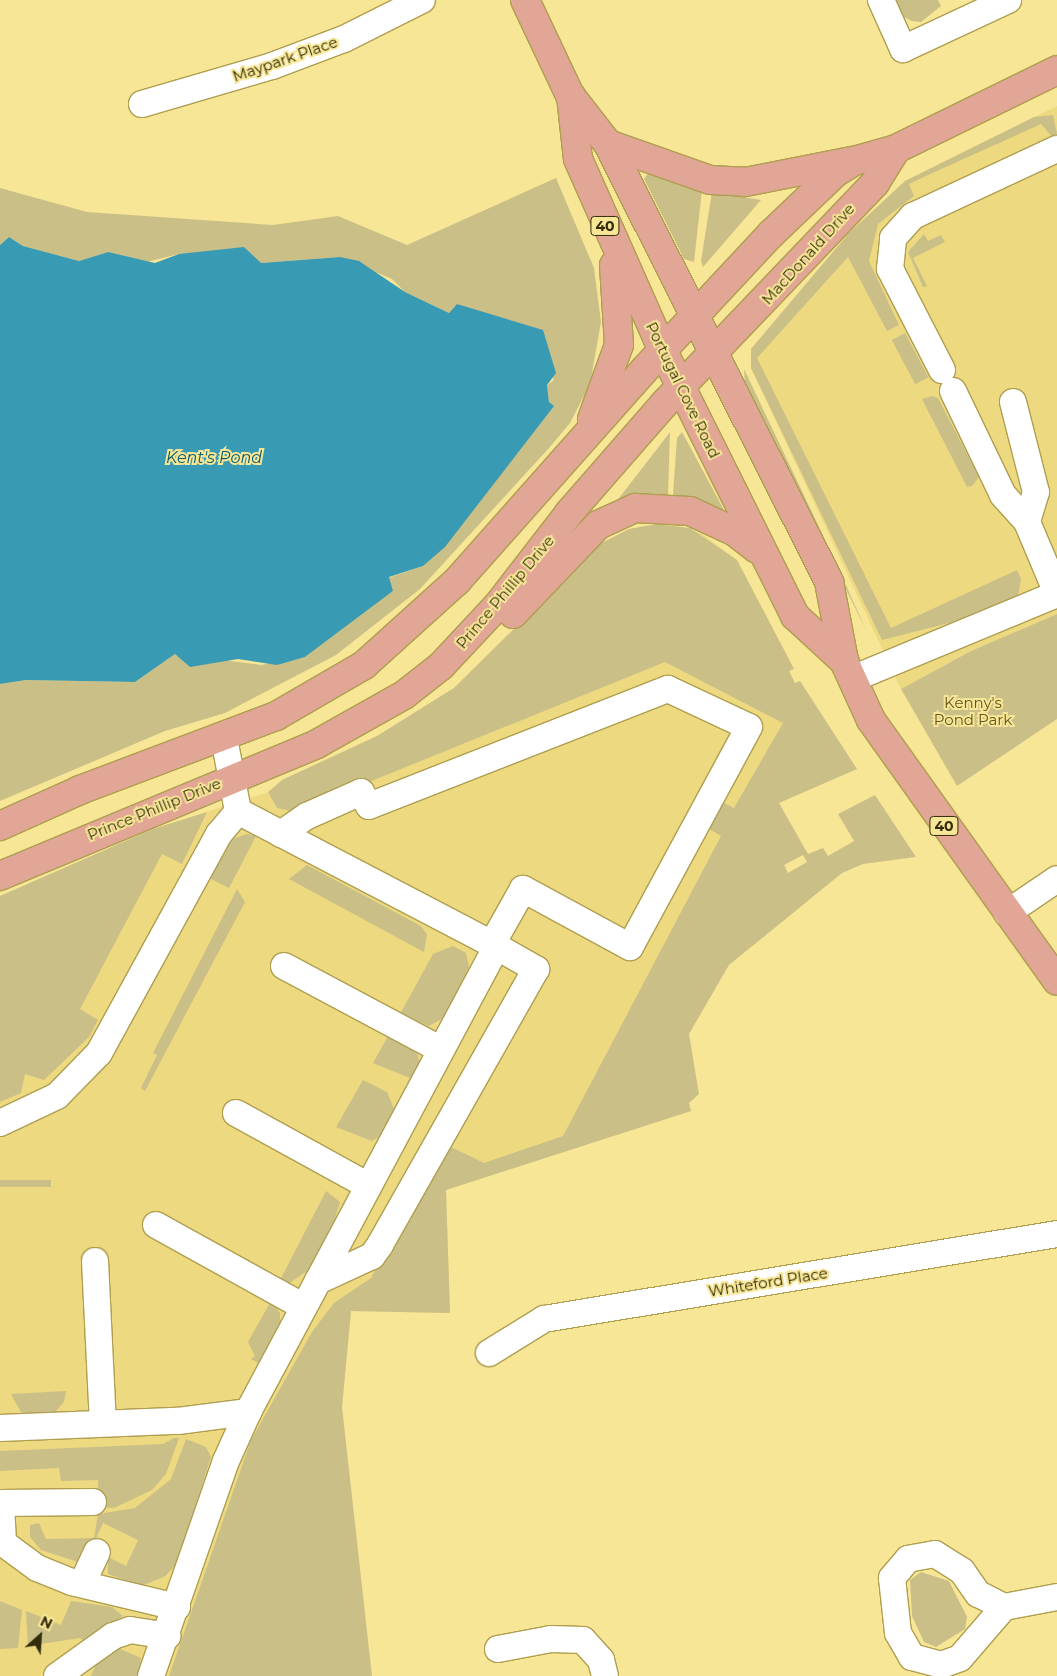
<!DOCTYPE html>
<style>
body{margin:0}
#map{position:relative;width:1057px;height:1676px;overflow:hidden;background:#f7e696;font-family:Montserrat,sans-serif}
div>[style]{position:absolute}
.built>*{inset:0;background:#ecd980}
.green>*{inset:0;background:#cbbf88;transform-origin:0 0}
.water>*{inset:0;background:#399bb3}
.roads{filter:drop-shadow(1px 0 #af9e4f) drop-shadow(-1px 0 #af9e4f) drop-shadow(0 1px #af9e4f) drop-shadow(0 -1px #af9e4f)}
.minor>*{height:26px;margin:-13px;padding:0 13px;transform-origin:13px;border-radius:13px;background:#fff}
.major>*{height:28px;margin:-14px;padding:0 14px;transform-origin:14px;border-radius:14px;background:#e1a695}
span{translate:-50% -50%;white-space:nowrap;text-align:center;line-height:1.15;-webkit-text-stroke:4px #f7e696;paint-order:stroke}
.shield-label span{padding:1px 4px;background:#f7e696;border:1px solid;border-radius:4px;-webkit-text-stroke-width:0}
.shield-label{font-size:14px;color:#332c0a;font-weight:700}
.street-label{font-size:15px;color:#332c0a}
.park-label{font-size:15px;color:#62561f}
.water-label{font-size:16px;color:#095c6d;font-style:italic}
.north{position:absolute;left:15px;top:1611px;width:50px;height:50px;-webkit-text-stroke:4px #f7e696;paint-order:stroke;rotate:26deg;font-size:14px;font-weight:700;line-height:20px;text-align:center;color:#332c0a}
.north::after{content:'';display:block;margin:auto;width:18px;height:22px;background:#332c0a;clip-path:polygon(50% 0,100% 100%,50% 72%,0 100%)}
</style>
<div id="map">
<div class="built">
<i style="clip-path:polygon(1057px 106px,1057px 614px,971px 651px,901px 689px,751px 368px,751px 349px,849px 233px,905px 181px)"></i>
<i style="clip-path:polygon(670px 524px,702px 534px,737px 560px,794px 669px,789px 671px,795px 683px,800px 681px,823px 719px,725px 818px,756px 876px,672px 1037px,691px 1111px,446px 1190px,450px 1313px,351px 1311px,342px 1407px,180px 1676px,0 1676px,0 896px,153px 829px,272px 791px,282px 780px,377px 736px,454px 688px,600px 544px,629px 529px)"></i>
</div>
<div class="green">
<i style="clip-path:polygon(896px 0,938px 0,941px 6px,921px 22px,912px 21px,902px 16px)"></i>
<i style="clip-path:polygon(1053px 115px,1057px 133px,1053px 138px,1041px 124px,928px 175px,909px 184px,914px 196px,878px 224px,869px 261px,899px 325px,887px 331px,848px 257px,757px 358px,891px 628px,1017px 570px,1021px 579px,1018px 597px,961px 620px,882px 640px,751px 368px,751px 349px,849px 233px,905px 181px,1034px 117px)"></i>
<i style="clip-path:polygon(649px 172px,702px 190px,694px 262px,684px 259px,644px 179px)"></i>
<i style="clip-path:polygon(556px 178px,594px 268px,601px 322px,590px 384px,570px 423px,549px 448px,420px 589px,336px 655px,225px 713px,165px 731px,0 801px,0 684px,26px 680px,135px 682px,175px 654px,261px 665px,305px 657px,393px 591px,388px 578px,423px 566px,549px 402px,547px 385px,554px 380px,515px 324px,457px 304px,449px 313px,405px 292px,392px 279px,340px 257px,261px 263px,179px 254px,142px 263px,108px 252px,79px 261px,23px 246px,9px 237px,0 245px,0 188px,87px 212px,273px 225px,338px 216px,407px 245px)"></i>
<i style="clip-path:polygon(712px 192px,761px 200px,703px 267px,701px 261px)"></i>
<i style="clip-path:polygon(924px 234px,928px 241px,941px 235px,945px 242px,913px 258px,927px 286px,923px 287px,908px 252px)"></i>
<i style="left:905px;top:333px;width:50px;height:15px;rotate:62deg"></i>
<i style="clip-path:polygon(744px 369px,830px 550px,867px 632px,745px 385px)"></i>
<i style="clip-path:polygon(932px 396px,938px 398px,979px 477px,972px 486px,967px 487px,922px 399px)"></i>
<i style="clip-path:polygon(670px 432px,668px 495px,616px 502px,667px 436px)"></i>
<i style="clip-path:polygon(682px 432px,724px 510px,724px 513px,673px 495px,677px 438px)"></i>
<i style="clip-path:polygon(evenodd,656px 524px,690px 528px,737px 560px,794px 669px,789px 671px,795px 683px,800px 681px,857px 769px,779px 803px,808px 854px,823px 848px,828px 856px,854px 841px,838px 814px,875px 795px,916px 857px,863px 864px,842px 873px,729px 965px,689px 1034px,699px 1094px,689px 1103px,691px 1111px,446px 1190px,450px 1313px,351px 1311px,342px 1407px,372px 1676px,169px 1676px,251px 1440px,312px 1332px,334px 1303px,371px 1278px,443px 1143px,484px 1163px,563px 1136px,721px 836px,706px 827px,720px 801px,734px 808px,783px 723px,665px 662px,295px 812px,277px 808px,268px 792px,282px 780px,377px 736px,454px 688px,600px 544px,629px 529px,656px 524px,803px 855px,807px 862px,788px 873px,784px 865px,803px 855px)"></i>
<i style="clip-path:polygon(1057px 614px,1057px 719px,957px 786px,901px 689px,971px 651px)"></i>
<i style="clip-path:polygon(207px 812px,182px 864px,162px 854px,80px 1009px,98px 1020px,89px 1037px,44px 1080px,25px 1074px,21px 1093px,0 1102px,0 896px,153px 829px)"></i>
<i style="clip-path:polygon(247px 834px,256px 836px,229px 888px,209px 878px,232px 839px)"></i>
<i style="clip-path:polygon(307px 865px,421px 926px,427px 934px,424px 952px,289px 879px)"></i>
<i style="clip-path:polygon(237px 889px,245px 902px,145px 1091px,141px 1088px,157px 1055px,153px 1053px)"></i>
<i style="clip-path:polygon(453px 946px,466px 953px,469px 967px,444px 1018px,429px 1026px,400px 1014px,433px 954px)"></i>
<i style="clip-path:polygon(388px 1036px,417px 1053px,420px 1064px,410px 1078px,373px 1063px)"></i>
<i style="clip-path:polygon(363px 1080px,387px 1092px,394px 1109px,380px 1136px,372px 1141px,336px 1127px)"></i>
<i style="left:51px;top:1180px;width:7px;height:51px;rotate:90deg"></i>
<i style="clip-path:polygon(326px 1191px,340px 1202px,333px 1225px,307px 1271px,288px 1284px,278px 1284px)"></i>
<i style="clip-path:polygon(271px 1301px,280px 1313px,280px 1332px,258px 1363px,251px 1359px,255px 1356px,248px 1342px)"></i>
<i style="clip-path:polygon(66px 1391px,64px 1402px,53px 1414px,22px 1414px,11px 1394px)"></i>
<i style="clip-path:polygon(174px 1438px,179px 1438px,166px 1474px,152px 1490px,114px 1508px,99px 1507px,98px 1480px,61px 1481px,59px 1468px,0 1471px,0 1451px,163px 1444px)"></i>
<i style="clip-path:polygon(186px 1439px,206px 1447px,211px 1457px,177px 1564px,164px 1577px,141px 1586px,108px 1574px,108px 1557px,126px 1566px,138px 1540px,103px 1523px,91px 1550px,78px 1562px,41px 1550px,30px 1537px,30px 1525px,39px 1523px,46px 1539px,94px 1538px,98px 1514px,135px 1508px,171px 1479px)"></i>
<i style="clip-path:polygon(921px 1572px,949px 1581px,967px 1617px,965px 1629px,936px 1647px,924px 1642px,912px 1616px,910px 1580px)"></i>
<i style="clip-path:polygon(0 1601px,22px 1610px,18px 1648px,0 1649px)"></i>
<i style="clip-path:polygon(71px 1601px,112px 1607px,123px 1616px,84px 1641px,80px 1638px,28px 1646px,26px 1611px,61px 1625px)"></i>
<i style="clip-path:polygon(118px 1648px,141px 1658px,138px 1676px,91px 1676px,97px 1662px)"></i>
</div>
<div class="water">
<i style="clip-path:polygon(9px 237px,23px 246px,79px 261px,108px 252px,155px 263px,179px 254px,244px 247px,261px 263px,340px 257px,359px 261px,405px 292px,449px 313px,457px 304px,543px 330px,556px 373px,547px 385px,549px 402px,554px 406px,445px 547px,423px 566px,389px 577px,393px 591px,305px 657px,277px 665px,238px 659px,190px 667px,175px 654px,135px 682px,26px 680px,0 684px,0 245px)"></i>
</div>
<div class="roads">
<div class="minor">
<i style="left:881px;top:0;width:54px;rotate:65.8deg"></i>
<i style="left:903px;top:49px;width:116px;rotate:-25deg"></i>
<i style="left:142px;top:104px;width:135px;rotate:-16.3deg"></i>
<i style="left:272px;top:66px;width:77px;rotate:-20.6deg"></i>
<i style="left:344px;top:39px;width:87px;rotate:-26.6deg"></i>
<i style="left:942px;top:370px;width:114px;rotate:-117.2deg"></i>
<i style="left:890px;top:269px;width:31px;rotate:-84deg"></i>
<i style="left:893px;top:238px;width:30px;rotate:-48deg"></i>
<i style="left:913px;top:216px;width:159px;rotate:-25deg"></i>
<i style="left:953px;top:391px;width:115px;rotate:64.3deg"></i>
<i style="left:1003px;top:495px;width:36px;rotate:48deg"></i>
<i style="left:1027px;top:522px;width:77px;rotate:67.1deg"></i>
<i style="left:1013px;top:402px;width:93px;rotate:75.7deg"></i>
<i style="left:1036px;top:492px;width:31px;rotate:107deg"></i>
<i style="left:852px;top:679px;width:222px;rotate:-22.5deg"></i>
<i style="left:281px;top:834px;width:32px;rotate:-35deg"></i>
<i style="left:307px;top:816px;width:59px;rotate:-24deg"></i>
<i style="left:361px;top:792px;width:16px;rotate:60deg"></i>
<i style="left:369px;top:806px;width:321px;rotate:-21.4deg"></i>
<i style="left:668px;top:689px;width:89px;rotate:25.1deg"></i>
<i style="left:749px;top:727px;width:250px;rotate:118.4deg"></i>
<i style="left:630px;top:947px;width:122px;rotate:-151.5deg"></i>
<i style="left:523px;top:889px;width:63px;rotate:119.4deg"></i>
<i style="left:492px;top:944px;width:51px;rotate:29.6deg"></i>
<i style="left:536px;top:969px;width:317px;rotate:119.5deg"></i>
<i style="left:380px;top:1245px;width:14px;rotate:126deg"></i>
<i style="left:372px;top:1256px;width:60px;rotate:155.2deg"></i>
<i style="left:1007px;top:913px;width:60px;rotate:-34.2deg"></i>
<i style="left:284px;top:966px;width:178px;rotate:28.1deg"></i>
<i style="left:236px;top:1113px;width:149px;rotate:28.8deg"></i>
<i style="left:0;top:1123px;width:63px;rotate:-25.3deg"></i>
<i style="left:57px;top:1096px;width:60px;rotate:-45.7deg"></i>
<i style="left:99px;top:1053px;width:250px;rotate:-61.3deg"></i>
<i style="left:219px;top:834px;width:30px;rotate:-50deg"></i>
<i style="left:238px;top:811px;width:74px;rotate:-100.9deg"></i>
<i style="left:156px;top:1225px;width:169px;rotate:29deg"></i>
<i style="left:95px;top:1261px;width:161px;rotate:87.2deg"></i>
<i style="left:489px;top:1353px;width:65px;rotate:-31.7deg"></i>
<i style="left:544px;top:1319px;width:520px;rotate:-9.41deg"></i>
<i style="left:0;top:1428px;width:178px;rotate:-2.3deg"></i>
<i style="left:178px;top:1421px;width:71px;rotate:-7.3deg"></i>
<i style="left:93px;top:1502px;width:92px;rotate:179.4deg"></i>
<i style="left:1px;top:1503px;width:40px;rotate:87.1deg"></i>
<i style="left:3px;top:1543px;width:42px;rotate:36.3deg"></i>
<i style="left:37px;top:1568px;width:38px;rotate:22deg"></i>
<i style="left:72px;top:1582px;width:108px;rotate:13.4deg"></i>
<i style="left:82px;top:1584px;width:35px;rotate:-65deg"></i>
<i style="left:1004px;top:1607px;width:29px;rotate:-153deg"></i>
<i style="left:978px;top:1594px;width:28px;rotate:-125deg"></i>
<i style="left:962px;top:1571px;width:32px;rotate:-148deg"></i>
<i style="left:935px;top:1554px;width:27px;rotate:170deg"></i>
<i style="left:908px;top:1559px;width:25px;rotate:130deg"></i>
<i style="left:892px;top:1578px;width:55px;rotate:83.8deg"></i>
<i style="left:898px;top:1633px;width:28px;rotate:60deg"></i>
<i style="left:912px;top:1657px;width:30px;rotate:15deg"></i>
<i style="left:941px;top:1665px;width:20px;rotate:-20deg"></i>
<i style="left:960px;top:1658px;width:67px;rotate:-49.2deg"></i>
<i style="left:1004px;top:1607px;width:54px;rotate:-10.7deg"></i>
<i style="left:498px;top:1649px;width:54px;rotate:-10.7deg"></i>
<i style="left:551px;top:1639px;width:32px;rotate:2deg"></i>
<i style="left:583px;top:1640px;width:27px;rotate:48deg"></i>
<i style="left:601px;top:1660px;width:16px;rotate:76deg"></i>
<i style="left:57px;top:1676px;width:69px;rotate:-35.5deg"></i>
<i style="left:113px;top:1636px;width:18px;rotate:-19deg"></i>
<i style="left:130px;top:1630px;width:38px;rotate:9deg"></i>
<i style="left:151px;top:1676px;width:228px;rotate:-70.8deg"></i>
<i style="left:226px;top:1461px;width:54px;rotate:-65.8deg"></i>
<i style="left:248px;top:1412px;width:518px;rotate:-61.9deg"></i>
<i style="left:492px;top:955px;width:11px;rotate:-90deg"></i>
<i style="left:492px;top:944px;width:287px;rotate:-152.4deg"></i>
</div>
<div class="major">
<i style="left:525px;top:0;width:105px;rotate:64.7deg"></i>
<i style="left:570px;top:95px;width:62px;rotate:52.2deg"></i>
<i style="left:608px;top:144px;width:491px;rotate:63.2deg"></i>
<i style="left:829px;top:582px;width:80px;rotate:79.2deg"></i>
<i style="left:844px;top:661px;width:65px;rotate:65.4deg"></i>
<i style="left:871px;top:720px;width:320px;rotate:54.5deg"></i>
<i style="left:571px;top:96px;width:63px;rotate:83.7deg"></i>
<i style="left:578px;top:159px;width:210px;rotate:66.1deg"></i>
<i style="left:663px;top:351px;width:296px;rotate:63.5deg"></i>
<i style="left:795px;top:616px;width:67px;rotate:42.6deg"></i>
<i style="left:608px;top:144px;width:108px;rotate:19.4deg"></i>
<i style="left:710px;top:180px;width:35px;rotate:3deg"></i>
<i style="left:745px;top:182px;width:109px;rotate:-11.1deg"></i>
<i style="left:592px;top:419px;width:79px;rotate:-70deg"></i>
<i style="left:619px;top:345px;width:80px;rotate:-93.6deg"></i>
<i style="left:513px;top:614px;width:123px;rotate:-46.3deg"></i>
<i style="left:598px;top:525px;width:41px;rotate:-24.7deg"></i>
<i style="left:635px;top:508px;width:55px;rotate:3.1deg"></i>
<i style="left:690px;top:511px;width:50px;rotate:25deg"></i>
<i style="left:735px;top:532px;width:28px;rotate:38deg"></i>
<i style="left:0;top:826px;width:88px;rotate:-24.2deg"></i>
<i style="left:80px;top:790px;width:210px;rotate:-20.7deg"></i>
<i style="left:276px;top:716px;width:102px;rotate:-30.1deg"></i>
<i style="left:364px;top:665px;width:125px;rotate:-42.1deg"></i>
<i style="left:457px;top:581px;width:283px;rotate:-48.4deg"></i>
<i style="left:645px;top:369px;width:185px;rotate:-47deg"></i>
<i style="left:771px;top:234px;width:88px;rotate:-43.6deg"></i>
<i style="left:835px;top:173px;width:22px;rotate:-32deg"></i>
<i style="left:854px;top:161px;width:44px;rotate:-15.9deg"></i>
<i style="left:896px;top:149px;width:179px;rotate:-26.1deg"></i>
<i style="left:0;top:876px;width:341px;rotate:-22.6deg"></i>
<i style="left:315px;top:745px;width:102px;rotate:-29.3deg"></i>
<i style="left:404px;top:695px;width:47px;rotate:-38.1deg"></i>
<i style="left:441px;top:666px;width:83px;rotate:-46.9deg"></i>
<i style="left:498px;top:605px;width:116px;rotate:-52.3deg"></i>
<i style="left:569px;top:513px;width:145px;rotate:-48.9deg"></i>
<i style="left:664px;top:404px;width:306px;rotate:-46.3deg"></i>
<i style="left:875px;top:183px;width:40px;rotate:-58deg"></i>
</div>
</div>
<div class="shield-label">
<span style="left:605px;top:226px">40</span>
<span style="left:944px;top:826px">40</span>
</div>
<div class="street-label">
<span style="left:285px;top:59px;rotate:-19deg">Maypark Place</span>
<span style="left:808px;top:254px;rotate:-48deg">MacDonald Drive</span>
<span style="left:683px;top:390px;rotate:64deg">Portugal Cove Road</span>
<span style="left:505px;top:592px;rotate:-50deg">Prince Phillip Drive</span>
<span style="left:154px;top:809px;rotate:-22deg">Prince Phillip Drive</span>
<span style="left:768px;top:1282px;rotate:-9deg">Whiteford Place</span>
</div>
<div class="park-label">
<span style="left:973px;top:711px">Kenny's<br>Pond Park</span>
</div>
<div class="water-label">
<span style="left:214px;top:458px">Kent's Pond</span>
</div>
<div class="north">N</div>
</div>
